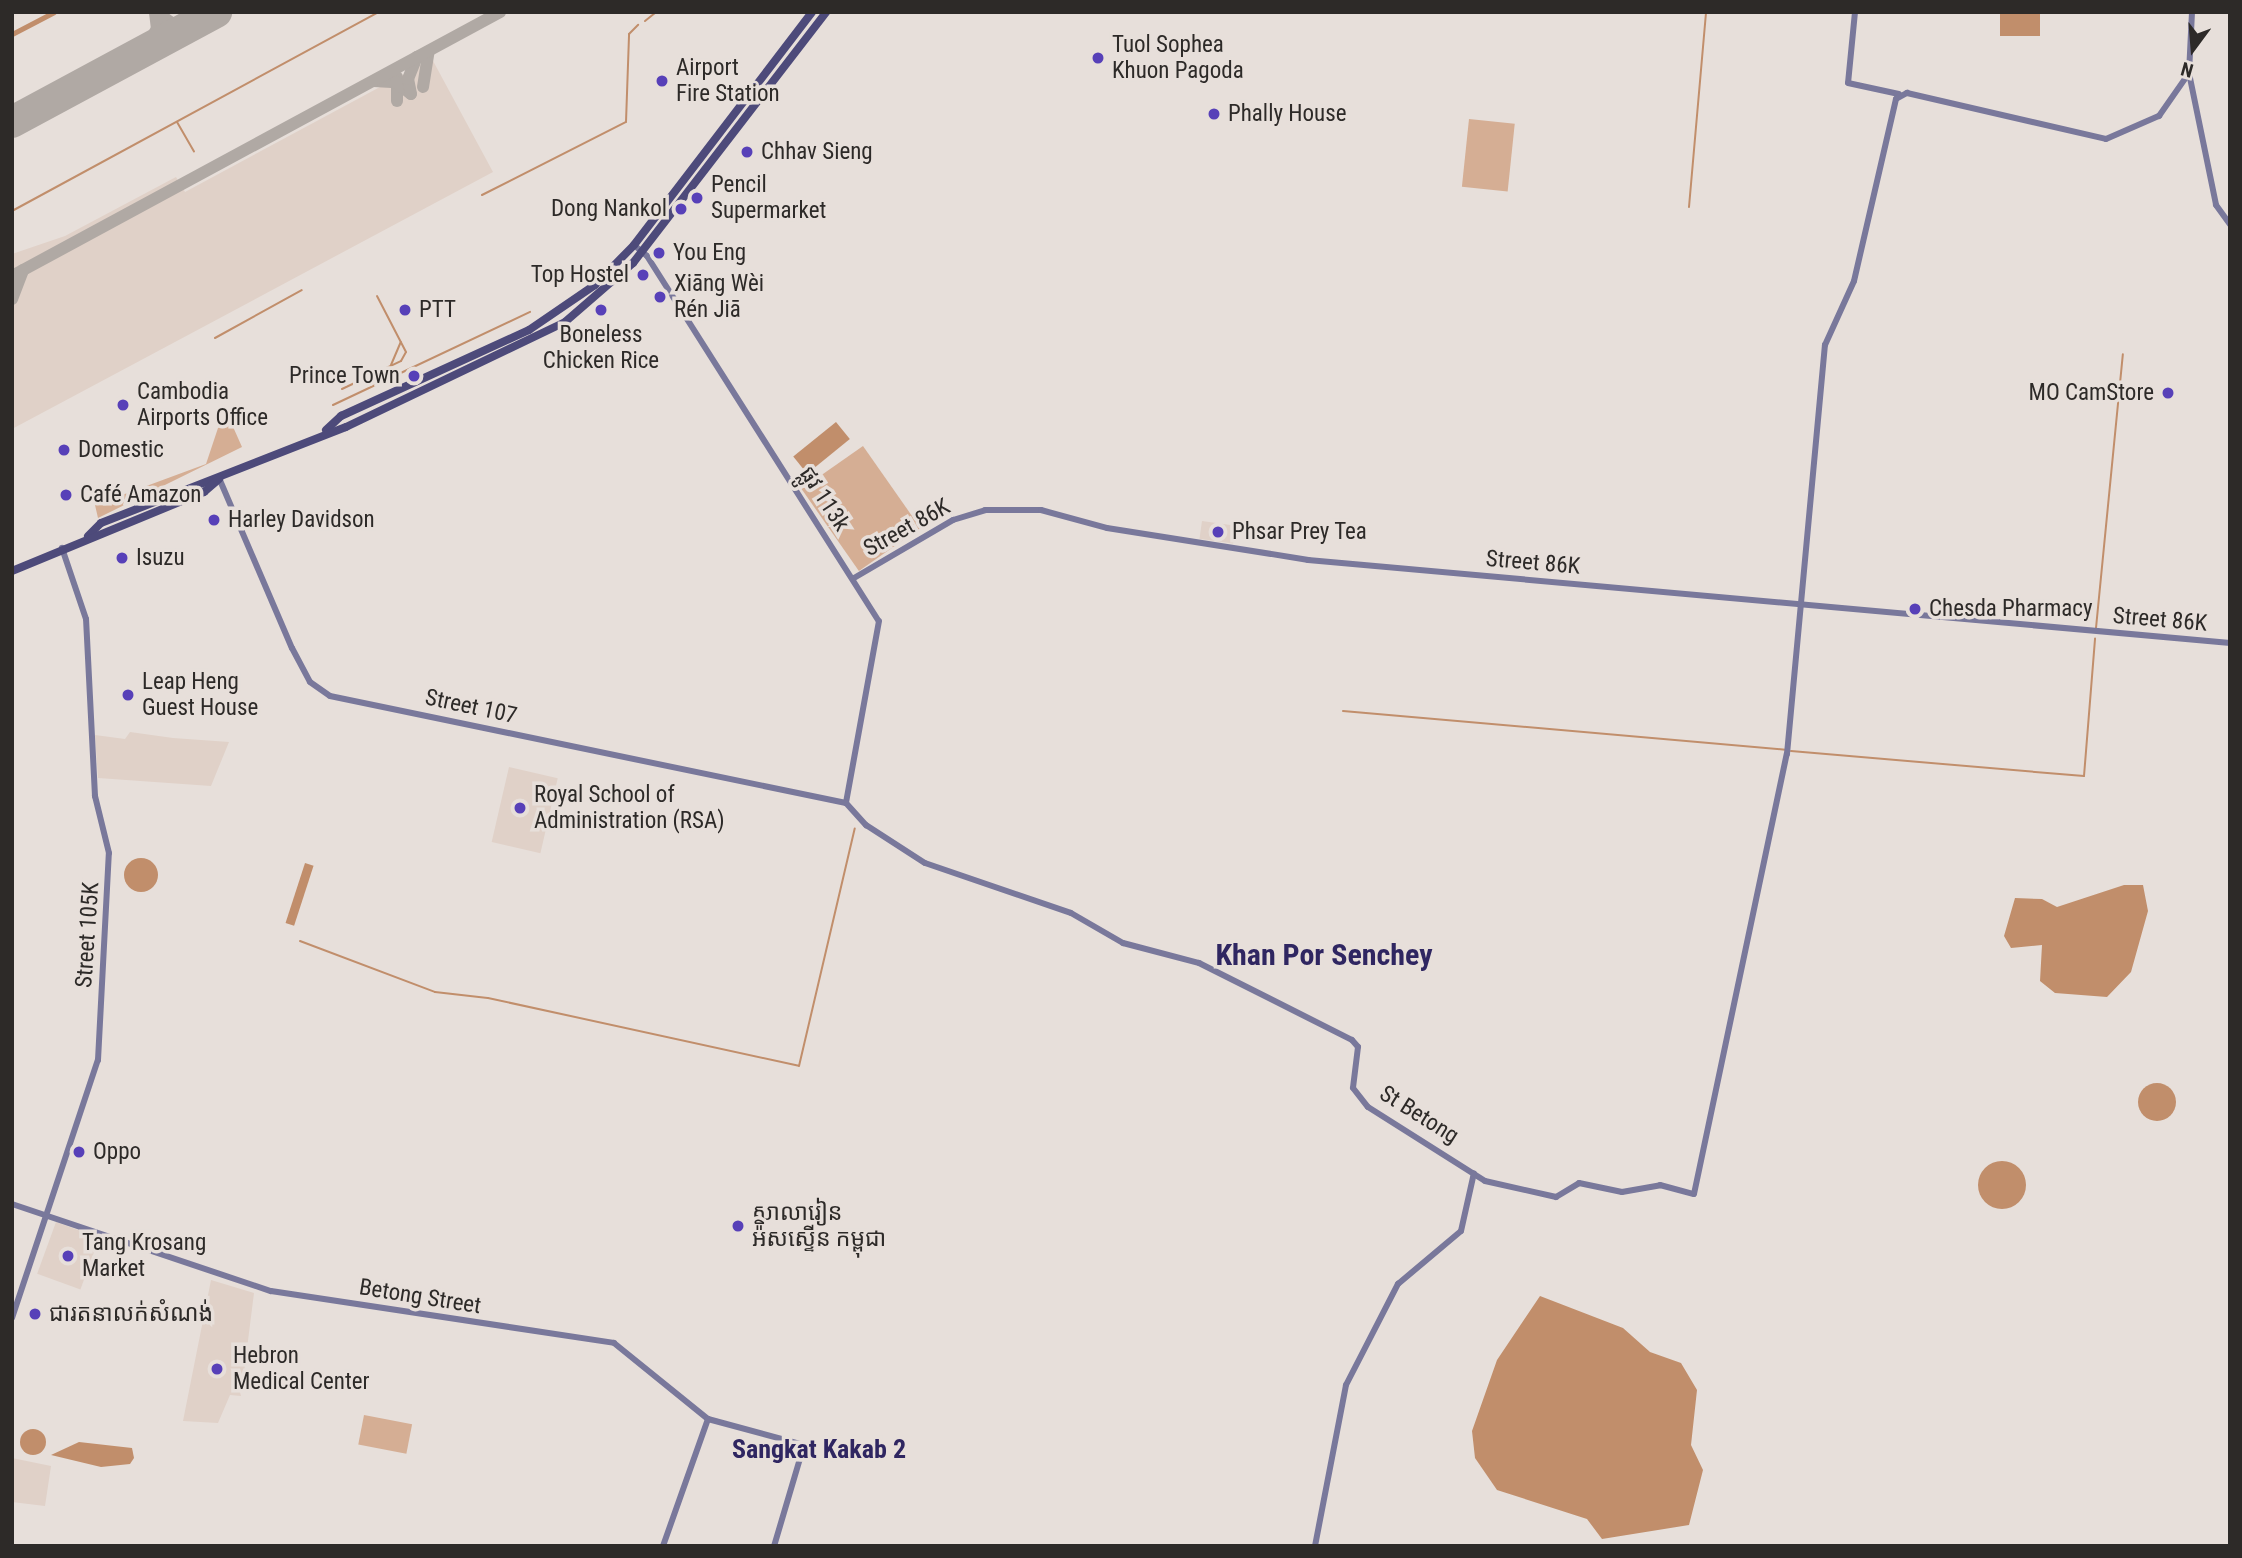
<!DOCTYPE html>
<meta charset="utf-8">
<style>
body{margin:0}
#map{position:relative;width:2242px;height:1558px;overflow:hidden;background:#e7dfda;font-family:"Roboto Condensed","Noto Sans Khmer",sans-serif}
div>[style]{position:absolute}
.built>*{inset:0;background:#e0d1c8;transform-origin:0 0}
.green>*{inset:0;background:#d5ae94;transform-origin:0 0}
.water>*{inset:0;background:#c18e6b;transform-origin:0 0}
.round{border-radius:50%}
.stream>*{height:2px;margin:-1px;padding:0 1px;transform-origin:1px;border-radius:1px;background:#c18e6b}
.canal>*{height:5px;margin:-2.5px;padding:0 2.5px;transform-origin:2.5px;border-radius:2.5px;background:#c18e6b}
.taxiway>*{height:12px;margin:-6px;padding:0 6px;transform-origin:6px;border-radius:6px;background:#b0a9a4}
.runway>*{height:32px;margin:-16px;padding:0 16px;transform-origin:16px;border-radius:16px;background:#b0a9a4}
.secondary>*{height:6px;margin:-3px;padding:0 3px;transform-origin:3px;border-radius:3px;background:#79789b}
.highway>*{height:8px;margin:-4px;padding:0 4px;transform-origin:4px;border-radius:4px;background:#4d4a7a}
.dots>*{width:19px;height:19px;translate:-50% -50%;box-sizing:border-box;border:4px solid #e7dfda;border-radius:50%}
span{translate:-50% -50%;white-space:nowrap;text-align:center;line-height:1.15;-webkit-text-stroke:7px #e7dfda;paint-order:stroke}
.poi-label{font-size:23px;color:#2d2a28}
.left{translate:0 -50%;text-align:left}
.right{translate:-100% -50%;text-align:right}
.street-label{font-size:23px;color:#2d2a28}
.quarter-label{font-size:26px;color:#2f2661;font-weight:700}
.district-label{font-size:30px;color:#2f2661;font-weight:700}
.frame{position:absolute;inset:0;border:14px solid #2d2a28;pointer-events:none}
.north{position:absolute;left:2158px;top:14px;width:70px;height:70px;-webkit-text-stroke:5px #e7dfda;paint-order:stroke;rotate:196deg;font-size:19px;font-weight:700;line-height:28px;text-align:center;color:#2d2a28}
.north::after{content:'';display:block;margin:auto;width:24px;height:32px;background:#2d2a28;clip-path:polygon(50% 0,100% 100%,50% 72%,0 100%)}
</style>
<div id="map">
<div class="built">
<i style="clip-path:polygon(432px 59px,493px 172px,12px 429px,12px 254px,65px 236px,176px 177px,185px 192px)"></i>
<i style="left:1202px;top:521px;width:34px;height:18px;rotate:8deg"></i>
<i style="clip-path:polygon(130px 732px,173px 738px,229px 742px,211px 786px,98px 778px,95px 735px,125px 739px)"></i>
<i style="left:509px;top:767px;width:50px;height:77px;rotate:13deg"></i>
<i style="left:56px;top:1222px;width:46px;height:55px;rotate:20deg"></i>
<i style="clip-path:polygon(211px 1280px,254px 1293px,241px 1396px,230px 1395px,218px 1423px,183px 1421px)"></i>
<i style="clip-path:polygon(12px 1458px,51px 1466px,45px 1506px,12px 1502px)"></i>
</div>
<div class="green">
<i style="left:1469px;top:119px;width:46px;height:68px;rotate:6deg"></i>
<i style="clip-path:polygon(230px 420px,242px 447px,98px 518px,95px 505px,206px 464px,218px 428px)"></i>
<i style="left:863px;top:446px;width:100px;height:75px;rotate:55deg"></i>
<i style="left:364px;top:1415px;width:49px;height:30px;rotate:11deg"></i>
</div>
<div class="water">
<i style="left:2000px;top:12px;width:40px;height:24px"></i>
<i style="left:836px;top:422px;width:22px;height:55px;rotate:51deg"></i>
<i class="round" style="left:124px;top:858px;width:34px;height:34px"></i>
<i style="left:305px;top:863px;width:9px;height:63px;rotate:18deg"></i>
<i style="clip-path:polygon(2124px 885px,2143px 885px,2148px 911px,2131px 972px,2107px 997px,2055px 993px,2040px 981px,2042px 945px,2011px 948px,2004px 936px,2015px 898px,2042px 899px,2057px 907px)"></i>
<i class="round" style="left:2138px;top:1083px;width:38px;height:38px"></i>
<i class="round" style="left:1978px;top:1161px;width:48px;height:48px"></i>
<i style="clip-path:polygon(1540px 1296px,1623px 1328px,1650px 1352px,1681px 1363px,1697px 1390px,1691px 1445px,1703px 1470px,1689px 1525px,1602px 1539px,1587px 1519px,1497px 1490px,1475px 1458px,1472px 1431px,1497px 1360px)"></i>
<i class="round" style="left:20px;top:1429px;width:26px;height:26px"></i>
<i style="clip-path:polygon(79px 1442px,132px 1448px,134px 1458px,130px 1464px,101px 1467px,51px 1455px)"></i>
</div>
<div class="stream">
<i style="left:645px;top:21px;width:14px;rotate:-39deg"></i>
<i style="left:177px;top:122px;width:34px;rotate:60deg"></i>
<i style="left:482px;top:195px;width:161px;rotate:-26.9deg"></i>
<i style="left:626px;top:122px;width:88px;rotate:-88deg"></i>
<i style="left:629px;top:34px;width:13px;rotate:-45deg"></i>
<i style="left:1689px;top:207px;width:196px;rotate:-85deg"></i>
<i style="left:12px;top:211px;width:417px;rotate:-28.5deg"></i>
<i style="left:215px;top:338px;width:99px;rotate:-28.9deg"></i>
<i style="left:391px;top:365px;width:25px;rotate:-67deg"></i>
<i style="left:342px;top:389px;width:65px;rotate:-25.4deg"></i>
<i style="left:401px;top:361px;width:10px;rotate:-61deg"></i>
<i style="left:406px;top:352px;width:63px;rotate:-117.4deg"></i>
<i style="left:333px;top:405px;width:218px;rotate:-25.3deg"></i>
<i style="left:2096px;top:628px;width:275px;rotate:-84.4deg"></i>
<i style="left:1343px;top:711px;width:444px;rotate:5deg"></i>
<i style="left:1791px;top:751px;width:294px;rotate:4.9deg"></i>
<i style="left:2084px;top:776px;width:138px;rotate:-85.4deg"></i>
<i style="left:300px;top:941px;width:144px;rotate:20.7deg"></i>
<i style="left:435px;top:992px;width:53px;rotate:6.5deg"></i>
<i style="left:488px;top:998px;width:318px;rotate:12.3deg"></i>
<i style="left:799px;top:1066px;width:244px;rotate:-76.8deg"></i>
</div>
<div class="canal">
<i style="left:12px;top:34px;width:47px;rotate:-27.6deg"></i>
</div>
<div class="taxiway">
<i style="left:156px;top:12px;width:19px;rotate:35deg"></i>
<i style="left:172px;top:23px;width:24px"></i>
<i style="left:143px;top:52px;width:27px;rotate:-59deg"></i>
<i style="left:157px;top:29px;width:17px;rotate:-97deg"></i>
<i style="left:397px;top:77px;width:24px;rotate:90deg"></i>
<i style="left:374px;top:81px;width:22px;rotate:3deg"></i>
<i style="left:396px;top:82px;width:19px;rotate:39deg"></i>
<i style="left:423px;top:87px;width:36px;rotate:-81deg"></i>
<i style="left:411px;top:94px;width:15px;rotate:-101deg"></i>
<i style="left:408px;top:79px;width:24px;rotate:-68deg"></i>
<i style="left:12px;top:276px;width:555px;rotate:-28.41deg"></i>
<i style="left:12px;top:299px;width:31px;rotate:-69deg"></i>
</div>
<div class="runway">
<i style="left:12px;top:122px;width:232px;rotate:-28.3deg"></i>
</div>
<div class="secondary">
<i style="left:1855px;top:12px;width:71px;rotate:95.6deg"></i>
<i style="left:1848px;top:83px;width:52px;rotate:12.2deg"></i>
<i style="left:2192px;top:12px;width:61px;rotate:92.8deg"></i>
<i style="left:2189px;top:73px;width:135px;rotate:78.4deg"></i>
<i style="left:2216px;top:205px;width:24px;rotate:54deg"></i>
<i style="left:634px;top:245px;width:17px;rotate:40deg"></i>
<i style="left:647px;top:256px;width:432px;rotate:57.6deg"></i>
<i style="left:879px;top:621px;width:185px;rotate:100.3deg"></i>
<i style="left:219px;top:478px;width:185px;rotate:66.8deg"></i>
<i style="left:292px;top:648px;width:38px;rotate:62deg"></i>
<i style="left:310px;top:682px;width:24px;rotate:35deg"></i>
<i style="left:330px;top:696px;width:527px;rotate:11.72deg"></i>
<i style="left:854px;top:578px;width:115px;rotate:-30.4deg"></i>
<i style="left:953px;top:520px;width:34px;rotate:-17deg"></i>
<i style="left:985px;top:510px;width:56px"></i>
<i style="left:1041px;top:510px;width:68px;rotate:15.3deg"></i>
<i style="left:1107px;top:528px;width:204px;rotate:9deg"></i>
<i style="left:1308px;top:560px;width:926px;rotate:5.14deg"></i>
<i style="left:846px;top:803px;width:30px;rotate:48deg"></i>
<i style="left:866px;top:825px;width:70px;rotate:32.8deg"></i>
<i style="left:925px;top:863px;width:154px;rotate:18.9deg"></i>
<i style="left:1071px;top:913px;width:60px;rotate:30deg"></i>
<i style="left:1123px;top:943px;width:79px;rotate:14.7deg"></i>
<i style="left:1199px;top:963px;width:171px;rotate:26.7deg"></i>
<i style="left:1352px;top:1040px;width:9px;rotate:49deg"></i>
<i style="left:1358px;top:1047px;width:41px;rotate:97deg"></i>
<i style="left:1353px;top:1088px;width:24px;rotate:52deg"></i>
<i style="left:1368px;top:1107px;width:138px;rotate:32.3deg"></i>
<i style="left:1485px;top:1181px;width:73px;rotate:12.7deg"></i>
<i style="left:1556px;top:1197px;width:27px;rotate:-31deg"></i>
<i style="left:1579px;top:1183px;width:44px;rotate:11.8deg"></i>
<i style="left:1622px;top:1192px;width:39px;rotate:-10deg"></i>
<i style="left:1660px;top:1185px;width:35px;rotate:15deg"></i>
<i style="left:1694px;top:1194px;width:450px;rotate:-78.1deg"></i>
<i style="left:1787px;top:754px;width:411px;rotate:-84.7deg"></i>
<i style="left:1825px;top:345px;width:70px;rotate:-65.6deg"></i>
<i style="left:1854px;top:281px;width:187px;rotate:-77deg"></i>
<i style="left:1896px;top:99px;width:13px;rotate:-29deg"></i>
<i style="left:1907px;top:93px;width:204px;rotate:13deg"></i>
<i style="left:2106px;top:139px;width:58px;rotate:-23.5deg"></i>
<i style="left:2159px;top:116px;width:52px;rotate:-55.1deg"></i>
<i style="left:12px;top:1204px;width:273px;rotate:18.6deg"></i>
<i style="left:271px;top:1291px;width:347px;rotate:8.6deg"></i>
<i style="left:614px;top:1343px;width:121px;rotate:39deg"></i>
<i style="left:708px;top:1419px;width:99px;rotate:15.2deg"></i>
<i style="left:804px;top:1445px;width:105px;rotate:106.5deg"></i>
<i style="left:12px;top:1318px;width:272px;rotate:-71.6deg"></i>
<i style="left:98px;top:1060px;width:207px;rotate:-87deg"></i>
<i style="left:109px;top:853px;width:59px;rotate:-103.8deg"></i>
<i style="left:95px;top:796px;width:177px;rotate:-92.9deg"></i>
<i style="left:86px;top:619px;width:75px;rotate:-108.7deg"></i>
<i style="left:663px;top:1546px;width:135px;rotate:-70.5deg"></i>
<i style="left:1315px;top:1546px;width:164px;rotate:-79.1deg"></i>
<i style="left:1346px;top:1385px;width:114px;rotate:-62.8deg"></i>
<i style="left:1398px;top:1284px;width:82px;rotate:-40.1deg"></i>
<i style="left:1461px;top:1231px;width:59px;rotate:-77.4deg"></i>
</div>
<div class="highway">
<i style="left:326px;top:430px;width:21px;rotate:-43deg"></i>
<i style="left:341px;top:416px;width:207px;rotate:-24.6deg"></i>
<i style="left:529px;top:330px;width:80px;rotate:-34.3deg"></i>
<i style="left:595px;top:285px;width:56px;rotate:-45.7deg"></i>
<i style="left:634px;top:245px;width:293px;rotate:-52.6deg"></i>
<i style="left:88px;top:536px;width:18px;rotate:-45deg"></i>
<i style="left:101px;top:523px;width:263px;rotate:-21.4deg"></i>
<i style="left:346px;top:427px;width:243px;rotate:-25.6deg"></i>
<i style="left:565px;top:322px;width:90px;rotate:-40.9deg"></i>
<i style="left:633px;top:263px;width:317px;rotate:-52.4deg"></i>
<i style="left:12px;top:571px;width:208px;rotate:-22.4deg"></i>
<i style="left:204px;top:492px;width:20px;rotate:-41deg"></i>
</div>
<div class="dots">
<i style="left:1098px;top:58px;background:#5740b8"></i>
<i style="left:662px;top:81px;background:#5740b8"></i>
<i style="left:1214px;top:114px;background:#5740b8"></i>
<i style="left:747px;top:152px;background:#5740b8"></i>
<i style="left:697px;top:198px;background:#5740b8"></i>
<i style="left:681px;top:209px;background:#5740b8"></i>
<i style="left:659px;top:253px;background:#5740b8"></i>
<i style="left:643px;top:275px;background:#5740b8"></i>
<i style="left:660px;top:297px;background:#5740b8"></i>
<i style="left:405px;top:310px;background:#5740b8"></i>
<i style="left:601px;top:310px;background:#5740b8"></i>
<i style="left:414px;top:376px;background:#5740b8"></i>
<i style="left:2168px;top:393px;background:#5740b8"></i>
<i style="left:123px;top:405px;background:#5740b8"></i>
<i style="left:64px;top:450px;background:#5740b8"></i>
<i style="left:66px;top:495px;background:#5740b8"></i>
<i style="left:214px;top:520px;background:#5740b8"></i>
<i style="left:1218px;top:532px;background:#5740b8"></i>
<i style="left:122px;top:558px;background:#5740b8"></i>
<i style="left:1915px;top:609px;background:#5740b8"></i>
<i style="left:128px;top:695px;background:#5740b8"></i>
<i style="left:520px;top:808px;background:#5740b8"></i>
<i style="left:79px;top:1152px;background:#5740b8"></i>
<i style="left:738px;top:1226px;background:#5740b8"></i>
<i style="left:68px;top:1256px;background:#5740b8"></i>
<i style="left:35px;top:1314px;background:#5740b8"></i>
<i style="left:217px;top:1369px;background:#5740b8"></i>
</div>
<div class="poi-label">
<span class="left" style="left:1112px;top:58px">Tuol Sophea<br>Khuon Pagoda</span>
<span class="left" style="left:676px;top:81px">Airport<br>Fire Station</span>
<span class="left" style="left:1228px;top:114px">Phally House</span>
<span class="left" style="left:761px;top:152px">Chhav Sieng</span>
<span class="left" style="left:711px;top:198px">Pencil<br>Supermarket</span>
<span class="right" style="left:667px;top:209px">Dong Nankol</span>
<span class="left" style="left:673px;top:253px">You Eng</span>
<span class="right" style="left:629px;top:275px">Top Hostel</span>
<span class="left" style="left:674px;top:297px">Xiāng Wèi<br>Rén Jiā</span>
<span class="left" style="left:419px;top:310px">PTT</span>
<span style="left:601px;top:348px">Boneless<br>Chicken Rice</span>
<span class="right" style="left:400px;top:376px">Prince Town</span>
<span class="left" style="left:137px;top:405px">Cambodia<br>Airports Office</span>
<span class="right" style="left:2154px;top:393px">MO CamStore</span>
<span class="left" style="left:78px;top:450px">Domestic</span>
<span class="left" style="left:80px;top:495px">Café Amazon</span>
<span class="left" style="left:228px;top:520px">Harley Davidson</span>
<span class="left" style="left:1232px;top:532px">Phsar Prey Tea</span>
<span class="left" style="left:136px;top:558px">Isuzu</span>
<span class="left" style="left:1929px;top:609px">Chesda Pharmacy</span>
<span class="left" style="left:142px;top:695px">Leap Heng<br>Guest House</span>
<span class="left" style="left:534px;top:808px">Royal School of<br>Administration (RSA)</span>
<span class="left" style="left:93px;top:1152px">Oppo</span>
<span class="left" style="left:752px;top:1226px">សាលារៀន<br>អ៉ិសស្ទើន កម្ពុជា</span>
<span class="left" style="left:82px;top:1256px">Tang Krosang<br>Market</span>
<span class="left" style="left:49px;top:1314px">ជារតនាលក់សំណង់</span>
<span class="left" style="left:233px;top:1369px">Hebron<br>Medical Center</span>
</div>
<div class="street-label">
<span style="left:824px;top:499px;rotate:57deg">ផ្លូវ 113k</span>
<span style="left:907px;top:528px;rotate:-29deg">Street 86K</span>
<span style="left:1533px;top:563px;rotate:5deg">Street 86K</span>
<span style="left:2160px;top:620px;rotate:5deg">Street 86K</span>
<span style="left:471px;top:707px;rotate:12deg">Street 107</span>
<span style="left:88px;top:935px;rotate:-86deg">Street 105K</span>
<span style="left:1419px;top:1115px;rotate:32deg">St Betong</span>
<span style="left:420px;top:1297px;rotate:9deg">Betong Street</span>
</div>
<div class="quarter-label">
<span style="left:819px;top:1450px">Sangkat Kakab 2</span>
</div>
<div class="district-label">
<span style="left:1324px;top:955px">Khan Por Senchey</span>
</div>
<div class="frame"></div>
<div class="north">N</div>
</div>
